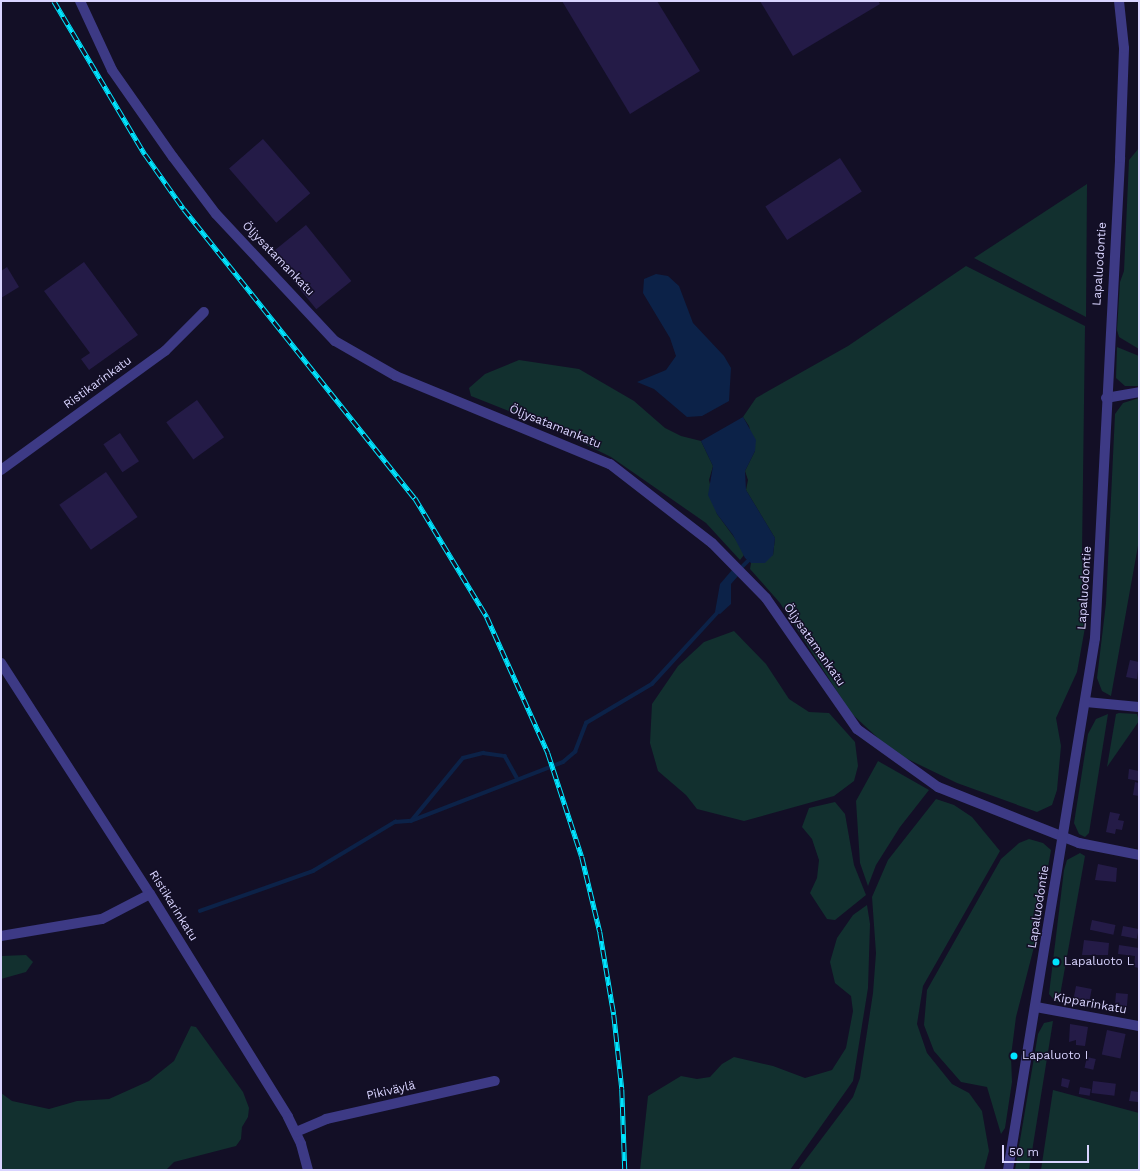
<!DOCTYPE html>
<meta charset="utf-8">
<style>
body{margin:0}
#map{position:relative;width:1140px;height:1171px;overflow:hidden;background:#130f26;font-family:"Work Sans",sans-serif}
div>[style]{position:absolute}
.green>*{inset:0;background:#12302f}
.water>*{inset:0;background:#0c2248}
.stream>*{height:3.5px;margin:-1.75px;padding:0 1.75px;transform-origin:1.75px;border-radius:1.75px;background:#0c2248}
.building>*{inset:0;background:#241b47;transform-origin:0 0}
.street>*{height:10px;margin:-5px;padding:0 5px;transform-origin:5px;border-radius:5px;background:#3d3a85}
.rail>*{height:4.5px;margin-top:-2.25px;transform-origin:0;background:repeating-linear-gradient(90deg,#130f26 0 9px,#00e5ff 0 18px);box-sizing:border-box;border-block:1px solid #00e5ff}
.dots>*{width:11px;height:11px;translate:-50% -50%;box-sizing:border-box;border:2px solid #130f26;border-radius:50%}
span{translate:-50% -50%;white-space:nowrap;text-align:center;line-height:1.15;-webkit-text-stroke:3px #130f26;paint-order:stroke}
.street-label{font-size:12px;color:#d9d4ff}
.poi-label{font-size:12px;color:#d9d4ff}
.left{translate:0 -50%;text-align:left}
.frame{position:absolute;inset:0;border:2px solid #d9d4ff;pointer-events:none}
.scale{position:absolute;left:1002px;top:1145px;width:87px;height:18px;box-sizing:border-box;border:2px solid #d9d4ff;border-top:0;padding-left:5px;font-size:12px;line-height:14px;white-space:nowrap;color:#d9d4ff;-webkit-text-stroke:3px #130f26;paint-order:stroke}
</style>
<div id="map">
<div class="green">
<i style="clip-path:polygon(1139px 148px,1139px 349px,1119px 337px,1117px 330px,1120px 282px,1124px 271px,1129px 160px)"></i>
<i style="clip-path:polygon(1087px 184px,1086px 317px,974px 258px)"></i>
<i style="clip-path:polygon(966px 266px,1085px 326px,1082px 554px,1086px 622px,1077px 672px,1056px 718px,1061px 746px,1057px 790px,1052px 805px,1037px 812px,957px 783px,893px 752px,851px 713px,780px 603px,750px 569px,751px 563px,773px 555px,775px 538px,746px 490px,748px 480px,745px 471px,755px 451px,749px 426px,743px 417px,756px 398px,848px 346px)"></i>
<i style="clip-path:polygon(1117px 347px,1139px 356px,1139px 386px,1125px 386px,1116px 378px)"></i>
<i style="clip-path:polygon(519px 360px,579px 369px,634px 401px,665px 428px,681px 436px,701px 441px,713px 466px,709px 480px,717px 514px,742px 548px,744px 555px,740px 560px,706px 523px,611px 457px,554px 429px,471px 396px,469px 388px,485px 374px)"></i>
<i style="clip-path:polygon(1139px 398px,1139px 540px,1111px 696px,1102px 691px,1097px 678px,1106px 603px,1115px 414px,1123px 403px)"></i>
<i style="clip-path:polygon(734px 631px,766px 664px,789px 699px,809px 712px,829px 713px,855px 742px,858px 766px,854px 781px,834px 796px,744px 821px,697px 809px,686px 795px,658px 771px,650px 743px,652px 704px,678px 666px,704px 642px)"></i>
<i style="clip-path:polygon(1119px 713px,1137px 714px,1139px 721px,1107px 767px,1116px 714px)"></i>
<i style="clip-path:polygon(1108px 714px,1089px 833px,1085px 837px,1079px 834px,1074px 823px,1088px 734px,1096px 719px)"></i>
<i style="clip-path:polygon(878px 761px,929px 790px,900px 827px,876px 865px,868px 886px,860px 863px,856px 801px)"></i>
<i style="clip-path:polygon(936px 799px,954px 805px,972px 817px,1000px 851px,923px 986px,917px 1024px,927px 1053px,952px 1084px,969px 1093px,982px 1111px,989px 1151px,984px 1170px,798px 1170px,853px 1097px,860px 1078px,873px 993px,876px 953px,872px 897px,888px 860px)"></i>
<i style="clip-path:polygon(835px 802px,845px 814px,854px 865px,866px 895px,835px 920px,827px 919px,810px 893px,817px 878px,819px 860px,812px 839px,802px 827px,809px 808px)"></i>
<i style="clip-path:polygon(1029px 839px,1043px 843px,1051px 850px,1035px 943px,1016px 1017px,1011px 1056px,1012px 1082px,1005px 1128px,1001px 1134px,987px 1087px,961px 1082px,934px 1051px,924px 1025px,927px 990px,1001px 859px,1019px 843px)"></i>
<i style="clip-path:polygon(1080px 853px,1085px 856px,1059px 1001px,1056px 1002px,1049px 994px,1064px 870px,1067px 860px)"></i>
<i style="clip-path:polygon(867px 905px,870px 924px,868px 988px,853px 1081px,790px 1170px,640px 1170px,648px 1096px,681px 1076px,697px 1079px,710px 1077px,722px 1064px,734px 1057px,773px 1066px,805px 1078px,832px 1070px,846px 1048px,853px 1011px,851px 996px,835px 983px,830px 962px,837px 938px,853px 915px)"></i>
<i style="clip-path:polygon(26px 955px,33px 962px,26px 972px,1px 979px,1px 956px)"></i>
<i style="clip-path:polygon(1053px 1021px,1029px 1170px,1015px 1170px,1038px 1034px,1044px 1023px)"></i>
<i style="clip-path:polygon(191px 1026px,196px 1027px,243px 1092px,249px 1108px,248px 1117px,242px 1127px,241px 1139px,236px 1146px,174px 1162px,166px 1170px,1px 1170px,1px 1093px,12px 1101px,49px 1109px,77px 1101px,109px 1099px,149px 1081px,174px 1061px)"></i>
<i style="clip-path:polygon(1053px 1090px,1139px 1113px,1139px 1170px,1041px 1170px)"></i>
</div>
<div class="water">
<i style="clip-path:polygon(656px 274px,668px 276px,679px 286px,693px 323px,724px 356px,731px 368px,729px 401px,702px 416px,687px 417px,654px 389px,637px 382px,666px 370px,676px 356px,670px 338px,643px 293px,644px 279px)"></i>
<i style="clip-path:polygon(743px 417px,756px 440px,755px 451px,745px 471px,746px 490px,775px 538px,773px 555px,765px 563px,751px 563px,745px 558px,733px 535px,717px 514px,708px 495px,713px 466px,701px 441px)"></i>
<i style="clip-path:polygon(732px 570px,738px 576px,731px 584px,731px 604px,720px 614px,715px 612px,720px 584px)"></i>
</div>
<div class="stream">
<i style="left:743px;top:566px;width:7px;rotate:-45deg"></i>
<i style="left:412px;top:820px;width:80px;rotate:-50.6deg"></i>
<i style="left:463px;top:758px;width:21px;rotate:-14deg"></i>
<i style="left:483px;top:753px;width:22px;rotate:8deg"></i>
<i style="left:505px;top:756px;width:26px;rotate:61deg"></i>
<i style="left:200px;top:911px;width:120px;rotate:-19.5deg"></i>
<i style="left:313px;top:871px;width:96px;rotate:-30.9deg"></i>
<i style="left:395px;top:822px;width:16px;rotate:-4deg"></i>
<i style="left:411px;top:821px;width:163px;rotate:-21.2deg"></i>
<i style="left:563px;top:762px;width:16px;rotate:-40deg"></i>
<i style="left:575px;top:752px;width:31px;rotate:-69deg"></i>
<i style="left:586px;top:723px;width:77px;rotate:-30.6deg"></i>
<i style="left:652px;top:684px;width:96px;rotate:-47.5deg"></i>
</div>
<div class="building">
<i style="clip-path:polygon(562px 1px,657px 1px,700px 71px,630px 114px)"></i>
<i style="clip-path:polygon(760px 1px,878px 1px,880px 4px,793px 56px)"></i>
<i style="left:263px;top:139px;width:72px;height:45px;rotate:49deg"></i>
<i style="left:840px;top:158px;width:40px;height:89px;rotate:57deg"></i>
<i style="left:306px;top:225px;width:72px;height:45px;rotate:51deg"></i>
<i style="clip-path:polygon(84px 262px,138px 335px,89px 370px,81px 359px,90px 353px,44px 291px)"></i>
<i style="clip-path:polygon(7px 267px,19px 287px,1px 298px,1px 271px)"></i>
<i style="left:197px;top:400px;width:46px;height:38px;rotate:54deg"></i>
<i style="left:120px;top:433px;width:34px;height:20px;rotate:56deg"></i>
<i style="left:106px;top:472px;width:55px;height:57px;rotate:55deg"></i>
<i style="clip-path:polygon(1130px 660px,1139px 662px,1137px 679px,1126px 677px)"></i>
<i style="clip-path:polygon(1129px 769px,1139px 771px,1139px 781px,1128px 779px)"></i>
<i style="clip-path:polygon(1135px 782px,1139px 783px,1139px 796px,1133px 795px)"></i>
<i style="clip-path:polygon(1110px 812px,1120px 814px,1118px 820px,1124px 821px,1122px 830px,1116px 829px,1115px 834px,1106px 832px)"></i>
<i style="clip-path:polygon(1098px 864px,1117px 868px,1116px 882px,1095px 880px)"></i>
<i style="left:1092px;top:920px;width:24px;height:10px;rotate:12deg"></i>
<i style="left:1123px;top:926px;width:16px;height:10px;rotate:11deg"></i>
<i style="clip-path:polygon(1084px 940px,1109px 943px,1108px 955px,1082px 955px)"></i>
<i style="clip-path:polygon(1119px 945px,1139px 948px,1139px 968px,1134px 967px,1135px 956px,1118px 954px)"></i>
<i style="left:1076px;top:986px;width:16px;height:18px;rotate:11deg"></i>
<i style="left:1116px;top:993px;width:12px;height:17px;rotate:5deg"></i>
<i style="clip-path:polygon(1070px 1024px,1088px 1027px,1085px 1046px,1076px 1045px,1076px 1040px,1069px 1042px)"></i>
<i style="left:1107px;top:1030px;width:19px;height:25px;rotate:12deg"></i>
<i style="left:1087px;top:1057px;width:9px;height:11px;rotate:13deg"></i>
<i style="clip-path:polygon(1062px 1078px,1070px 1080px,1068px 1088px,1061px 1086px)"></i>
<i style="left:1093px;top:1081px;width:23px;height:12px;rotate:7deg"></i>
<i style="left:1080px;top:1087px;width:11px;height:7px;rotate:10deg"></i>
<i style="clip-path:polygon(1131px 1091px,1139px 1092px,1139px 1106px,1138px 1102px,1129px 1101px)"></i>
</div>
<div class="street">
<i style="left:80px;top:1px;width:76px;rotate:65.1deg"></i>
<i style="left:112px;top:70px;width:106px;rotate:55deg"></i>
<i style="left:173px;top:157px;width:71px;rotate:53deg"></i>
<i style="left:216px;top:214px;width:174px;rotate:46.9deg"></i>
<i style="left:335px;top:341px;width:70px;rotate:29.8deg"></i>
<i style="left:396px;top:376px;width:231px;rotate:22.4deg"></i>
<i style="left:610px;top:464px;width:129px;rotate:37.8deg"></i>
<i style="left:712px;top:543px;width:77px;rotate:45.5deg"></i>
<i style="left:766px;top:598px;width:160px;rotate:55.2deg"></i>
<i style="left:857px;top:729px;width:100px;rotate:35.6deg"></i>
<i style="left:938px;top:787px;width:152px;rotate:21.7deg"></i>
<i style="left:1079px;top:843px;width:61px;rotate:11.3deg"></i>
<i style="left:1106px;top:398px;width:34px;rotate:-10deg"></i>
<i style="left:1px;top:470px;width:203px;rotate:-36deg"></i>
<i style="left:165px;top:351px;width:55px;rotate:-45deg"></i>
<i style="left:1px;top:663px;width:275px;rotate:57.2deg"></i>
<i style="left:150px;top:894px;width:262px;rotate:58.2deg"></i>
<i style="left:288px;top:1117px;width:30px;rotate:64deg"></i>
<i style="left:301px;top:1144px;width:27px;rotate:75deg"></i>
<i style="left:1086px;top:702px;width:53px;rotate:5.4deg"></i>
<i style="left:1px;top:936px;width:102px;rotate:-9.6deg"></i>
<i style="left:102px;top:919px;width:54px;rotate:-27.5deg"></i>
<i style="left:1036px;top:1007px;width:105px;rotate:10.5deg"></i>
<i style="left:296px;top:1132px;width:33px;rotate:-23deg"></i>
<i style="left:326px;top:1119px;width:173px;rotate:-12.7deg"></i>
<i style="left:1008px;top:1170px;width:539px;rotate:-80.71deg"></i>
<i style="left:1095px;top:638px;width:481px;rotate:-87deg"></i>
<i style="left:1120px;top:158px;width:110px;rotate:-87.9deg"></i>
<i style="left:1124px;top:48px;width:47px;rotate:-96.1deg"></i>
</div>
<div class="rail">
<i style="left:54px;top:1px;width:178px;rotate:59.3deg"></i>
<i style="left:145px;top:154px;width:67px;rotate:54.7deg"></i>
<i style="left:184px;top:209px;width:370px;rotate:51.4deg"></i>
<i style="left:415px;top:498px;width:139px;rotate:58.8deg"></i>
<i style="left:487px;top:617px;width:149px;rotate:65.8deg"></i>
<i style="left:548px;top:753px;width:109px;rotate:71.9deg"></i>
<i style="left:582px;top:857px;width:77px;rotate:76.5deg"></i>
<i style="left:600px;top:932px;width:84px;rotate:80.4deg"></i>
<i style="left:614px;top:1015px;width:74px;rotate:83.8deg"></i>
<i style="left:622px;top:1089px;width:81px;rotate:87.9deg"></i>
</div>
<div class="dots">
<i style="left:1056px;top:962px;background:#00e5ff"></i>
<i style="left:1014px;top:1056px;background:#00e5ff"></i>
</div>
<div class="street-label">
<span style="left:278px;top:259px;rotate:46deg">Öljysatamankatu</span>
<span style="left:1100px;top:264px;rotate:-86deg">Lapaluodontie</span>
<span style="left:98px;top:383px;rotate:-36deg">Ristikarinkatu</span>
<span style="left:555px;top:427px;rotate:22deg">Öljysatamankatu</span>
<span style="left:1085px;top:588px;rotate:-86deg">Lapaluodontie</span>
<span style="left:814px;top:645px;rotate:55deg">Öljysatamankatu</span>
<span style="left:173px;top:906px;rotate:58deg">Ristikarinkatu</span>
<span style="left:1039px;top:907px;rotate:-81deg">Lapaluodontie</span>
<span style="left:1090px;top:1004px;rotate:10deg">Kipparinkatu</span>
<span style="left:391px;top:1091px;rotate:-13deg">Pikiväylä</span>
</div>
<div class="poi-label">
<span class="left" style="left:1064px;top:962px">Lapaluoto L</span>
<span class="left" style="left:1022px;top:1056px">Lapaluoto I</span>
</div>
<div class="frame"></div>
<div class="scale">50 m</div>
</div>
